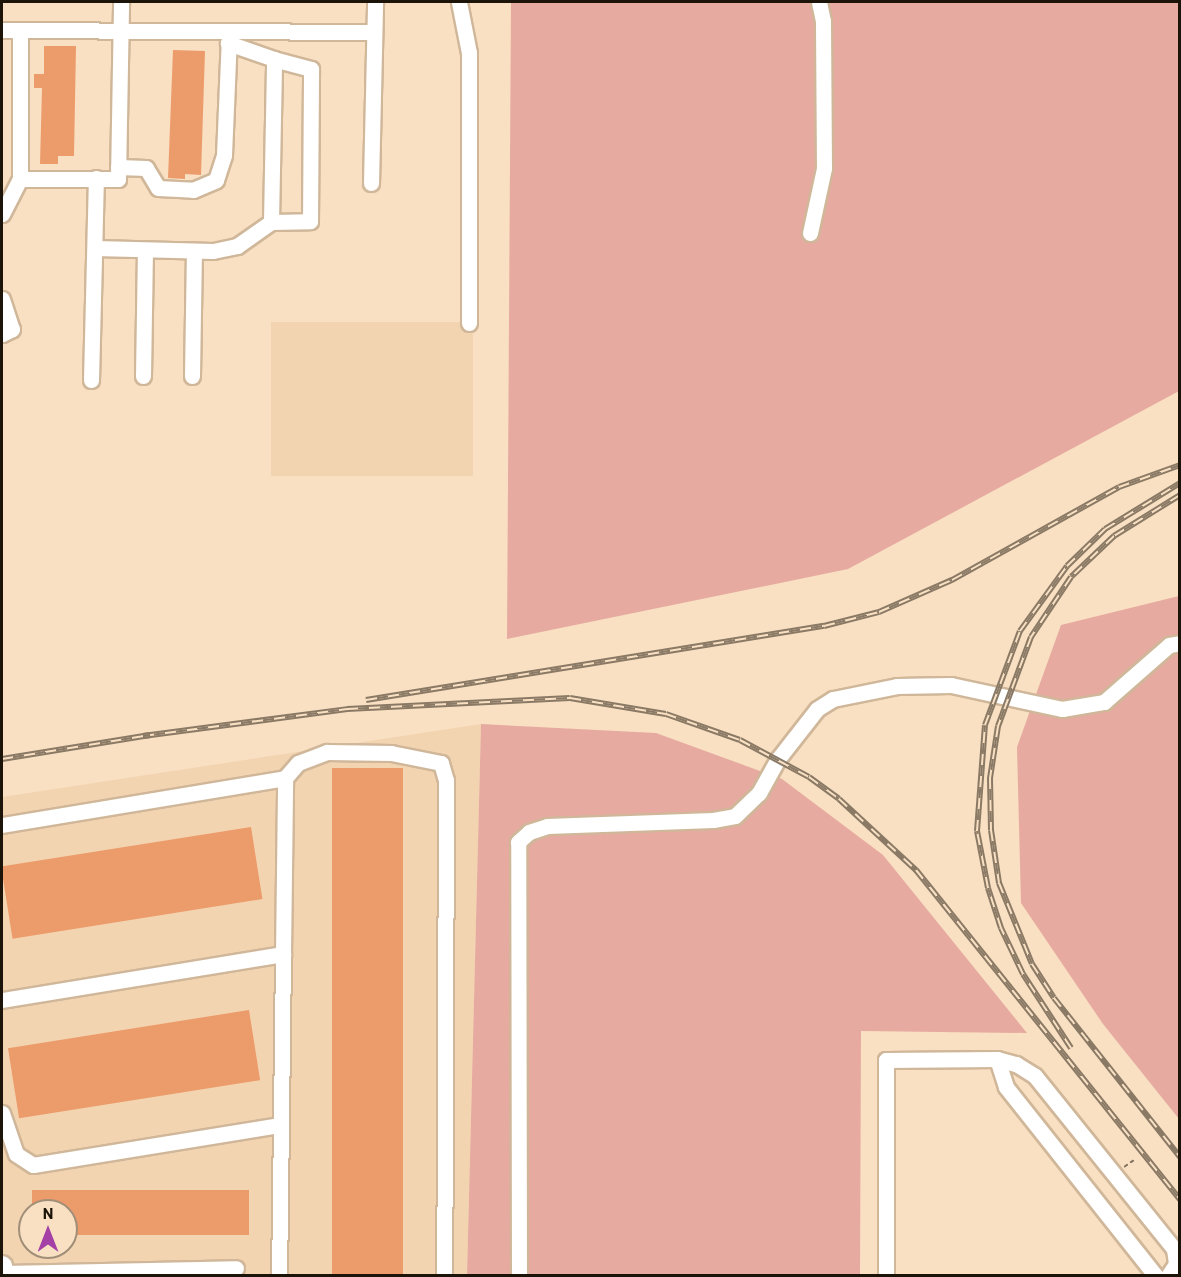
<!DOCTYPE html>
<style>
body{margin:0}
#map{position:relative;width:1181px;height:1277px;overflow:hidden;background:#f9e0c2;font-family:Barlow,sans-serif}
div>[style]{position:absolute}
.built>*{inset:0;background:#f3d4b0;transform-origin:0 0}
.green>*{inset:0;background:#e6aaa0}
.building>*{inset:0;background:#ec9b6b;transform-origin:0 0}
.path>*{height:2px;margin-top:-1px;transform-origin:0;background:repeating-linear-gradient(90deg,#837360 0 4.5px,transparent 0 7.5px)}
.roads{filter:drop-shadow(2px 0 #d0b79a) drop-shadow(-2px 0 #d0b79a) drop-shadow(0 2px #d0b79a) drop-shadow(0 -2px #d0b79a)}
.minor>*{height:15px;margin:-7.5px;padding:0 7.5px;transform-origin:7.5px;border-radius:7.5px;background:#fff}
.major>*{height:20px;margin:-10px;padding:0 10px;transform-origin:10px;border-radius:10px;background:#fff}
.rail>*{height:6px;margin-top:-3px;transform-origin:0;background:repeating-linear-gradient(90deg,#f9e0c2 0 11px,#8a7965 0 22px);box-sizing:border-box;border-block:2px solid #8a7965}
span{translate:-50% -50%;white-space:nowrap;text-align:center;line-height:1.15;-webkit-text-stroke:4.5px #f9e0c2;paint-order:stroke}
.frame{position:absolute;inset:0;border:3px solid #1c1409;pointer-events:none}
.north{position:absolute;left:18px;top:1199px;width:60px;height:60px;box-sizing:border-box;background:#f9e0c2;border:2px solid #a18e78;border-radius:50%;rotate:0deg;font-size:16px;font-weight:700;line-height:24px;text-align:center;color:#1c1409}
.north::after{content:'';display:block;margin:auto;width:21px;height:27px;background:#a541a6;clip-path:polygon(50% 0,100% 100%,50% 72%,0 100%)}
</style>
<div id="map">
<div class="built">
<i style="left:271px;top:322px;width:202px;height:154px"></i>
<i style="clip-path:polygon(evenodd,481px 724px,467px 1275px,2px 1276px,2px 797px,481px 724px,30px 1211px,66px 1211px,66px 1247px,30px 1247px,30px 1211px)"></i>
</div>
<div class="green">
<i style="clip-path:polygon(511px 2px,1179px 2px,1179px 391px,848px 569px,507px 639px)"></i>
<i style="clip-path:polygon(1179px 596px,1179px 1119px,1103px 1024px,1021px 903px,1017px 747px,1061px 625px)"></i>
<i style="clip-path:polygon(481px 724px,656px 733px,782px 779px,883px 855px,1027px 1033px,861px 1031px,860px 1275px,467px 1276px)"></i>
</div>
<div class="building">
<i style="clip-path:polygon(44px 46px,76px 46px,74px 156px,58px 156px,58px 164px,40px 164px,42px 88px,34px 88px,34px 74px,44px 74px)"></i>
<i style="clip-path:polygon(173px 50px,205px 51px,201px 175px,185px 174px,185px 179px,168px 178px)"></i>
<i style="left:403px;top:768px;width:508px;height:71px;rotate:90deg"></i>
<i style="left:251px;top:827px;width:73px;height:253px;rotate:81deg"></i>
<i style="left:249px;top:1010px;width:71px;height:244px;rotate:81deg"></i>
<i style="clip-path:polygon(32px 1190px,249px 1190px,249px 1235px,66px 1235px,66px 1211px,32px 1211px)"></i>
</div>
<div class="path">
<i style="left:1124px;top:1167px;width:12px;rotate:-35deg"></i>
</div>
<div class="roads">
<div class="minor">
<i style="left:459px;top:2px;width:52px;rotate:78.9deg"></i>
<i style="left:469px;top:53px;width:270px;rotate:90deg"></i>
<i style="left:2px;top:30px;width:372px;rotate:0.3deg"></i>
<i style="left:118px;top:167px;width:28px;rotate:2deg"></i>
<i style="left:146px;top:168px;width:23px;rotate:59deg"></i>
<i style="left:158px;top:188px;width:35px;rotate:3deg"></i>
<i style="left:193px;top:190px;width:25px;rotate:-23deg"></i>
<i style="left:216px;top:180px;width:26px;rotate:-72deg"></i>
<i style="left:224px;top:155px;width:120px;rotate:-87.6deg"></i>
<i style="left:20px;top:179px;width:98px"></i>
<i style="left:118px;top:179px;width:177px;rotate:-89deg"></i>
<i style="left:371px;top:183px;width:181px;rotate:-88.7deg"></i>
<i style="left:2px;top:214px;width:39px;rotate:-63deg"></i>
<i style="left:20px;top:179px;width:149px;rotate:-90deg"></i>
<i style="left:271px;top:222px;width:39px;rotate:-1deg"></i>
<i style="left:310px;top:221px;width:152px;rotate:-89.6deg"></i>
<i style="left:311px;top:69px;width:38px;rotate:-165deg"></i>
<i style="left:810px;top:233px;width:66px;rotate:-77.8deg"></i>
<i style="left:824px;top:168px;width:147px;rotate:-90.4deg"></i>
<i style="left:823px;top:21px;width:19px;rotate:-102deg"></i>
<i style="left:95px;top:248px;width:118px;rotate:1.5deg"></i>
<i style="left:213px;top:251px;width:25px;rotate:-12deg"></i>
<i style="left:237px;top:246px;width:42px;rotate:-35.2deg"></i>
<i style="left:271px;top:222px;width:163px;rotate:-88.9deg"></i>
<i style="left:274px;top:59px;width:49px;rotate:-160.8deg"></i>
<i style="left:2px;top:299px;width:32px;rotate:72deg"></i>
<i style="left:12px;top:329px;width:11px;rotate:153deg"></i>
<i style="left:143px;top:376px;width:125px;rotate:-89.1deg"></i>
<i style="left:192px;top:376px;width:125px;rotate:-89.1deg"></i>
<i style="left:91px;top:380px;width:202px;rotate:-88.6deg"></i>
<i style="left:2px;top:825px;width:287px;rotate:-9.4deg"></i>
<i style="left:283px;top:954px;width:176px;rotate:-89.3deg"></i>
<i style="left:285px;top:778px;width:20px;rotate:-49deg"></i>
<i style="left:298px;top:763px;width:31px;rotate:-21deg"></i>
<i style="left:327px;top:752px;width:64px;rotate:0.9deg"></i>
<i style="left:391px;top:753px;width:51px;rotate:11.3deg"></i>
<i style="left:441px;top:763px;width:18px;rotate:74deg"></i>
<i style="left:446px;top:780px;width:496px;rotate:90.2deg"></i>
<i style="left:2px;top:1000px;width:285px;rotate:-9.3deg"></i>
<i style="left:283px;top:954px;width:322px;rotate:90.7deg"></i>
<i style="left:997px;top:1059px;width:20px;rotate:15deg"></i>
<i style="left:1016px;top:1064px;width:22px;rotate:32deg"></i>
<i style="left:1035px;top:1076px;width:222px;rotate:51.2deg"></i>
<i style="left:1174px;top:1249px;width:15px;rotate:82deg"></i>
<i style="left:1176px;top:1264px;width:14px;rotate:124deg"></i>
<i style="left:2px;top:1113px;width:43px;rotate:71.1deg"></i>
<i style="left:16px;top:1154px;width:20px;rotate:33deg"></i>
<i style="left:33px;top:1165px;width:249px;rotate:-9.2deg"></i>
<i style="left:4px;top:1273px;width:232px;rotate:-1.2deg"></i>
<i style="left:519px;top:1276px;width:434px;rotate:-90.1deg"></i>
<i style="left:518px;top:842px;width:15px;rotate:-42deg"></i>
<i style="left:529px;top:832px;width:19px;rotate:-18deg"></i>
<i style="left:547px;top:826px;width:166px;rotate:-2.1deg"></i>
<i style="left:713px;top:820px;width:22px;rotate:-10deg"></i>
<i style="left:735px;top:816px;width:33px;rotate:-44deg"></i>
<i style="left:759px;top:793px;width:39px;rotate:-61deg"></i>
<i style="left:778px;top:759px;width:63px;rotate:-52deg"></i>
<i style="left:817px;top:709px;width:19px;rotate:-32deg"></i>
<i style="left:833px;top:699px;width:65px;rotate:-11.5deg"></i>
<i style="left:897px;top:686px;width:54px;rotate:-1.1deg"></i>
<i style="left:951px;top:685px;width:114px;rotate:12.2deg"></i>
<i style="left:1062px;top:709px;width:43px;rotate:-9.5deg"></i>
<i style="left:1104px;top:702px;width:86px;rotate:-41.2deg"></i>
<i style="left:1169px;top:645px;width:11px;rotate:-10deg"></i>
<i style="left:886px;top:1276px;width:216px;rotate:-90deg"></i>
<i style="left:886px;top:1060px;width:111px;rotate:-0.5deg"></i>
<i style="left:997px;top:1059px;width:29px;rotate:72deg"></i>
<i style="left:1006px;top:1087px;width:241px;rotate:51.6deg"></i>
</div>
<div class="major">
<i style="left:2px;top:1266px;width:10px;rotate:79deg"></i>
</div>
</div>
<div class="rail">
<i style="left:1180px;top:495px;width:78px;rotate:148.2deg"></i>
<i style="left:1114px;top:536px;width:59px;rotate:136.4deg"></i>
<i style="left:1071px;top:577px;width:72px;rotate:123.7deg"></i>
<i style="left:1031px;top:637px;width:95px;rotate:110.3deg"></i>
<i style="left:998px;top:726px;width:53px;rotate:98.7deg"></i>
<i style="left:990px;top:778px;width:52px;rotate:88.9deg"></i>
<i style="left:991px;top:830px;width:54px;rotate:81.4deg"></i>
<i style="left:999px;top:883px;width:87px;rotate:67.8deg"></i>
<i style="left:1032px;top:964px;width:40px;rotate:57.1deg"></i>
<i style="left:1054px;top:998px;width:203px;rotate:51.6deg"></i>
<i style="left:366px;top:700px;width:464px;rotate:-9.2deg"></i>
<i style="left:824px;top:626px;width:57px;rotate:-14.3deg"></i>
<i style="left:879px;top:612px;width:80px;rotate:-23.7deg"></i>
<i style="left:952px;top:580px;width:191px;rotate:-29.1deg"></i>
<i style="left:1119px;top:487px;width:65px;rotate:-19.8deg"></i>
<i style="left:143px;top:736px;width:206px;rotate:-7.5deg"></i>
<i style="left:347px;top:709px;width:223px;rotate:-2.8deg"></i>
<i style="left:570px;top:698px;width:97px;rotate:9.5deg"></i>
<i style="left:666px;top:714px;width:78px;rotate:19.4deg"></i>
<i style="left:740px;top:740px;width:78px;rotate:28.2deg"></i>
<i style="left:809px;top:777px;width:37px;rotate:36deg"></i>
<i style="left:839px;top:799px;width:105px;rotate:42.7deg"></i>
<i style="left:916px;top:870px;width:423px;rotate:51.3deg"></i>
<i style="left:2px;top:759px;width:150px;rotate:-9.2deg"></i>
<i style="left:1071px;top:1048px;width:88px;rotate:-123deg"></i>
<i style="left:1023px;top:974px;width:51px;rotate:-115.6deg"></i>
<i style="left:1001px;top:928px;width:42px;rotate:-108deg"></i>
<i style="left:988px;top:888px;width:58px;rotate:-100.9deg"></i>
<i style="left:977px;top:831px;width:106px;rotate:-85.7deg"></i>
<i style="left:985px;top:725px;width:100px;rotate:-69.6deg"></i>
<i style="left:1020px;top:631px;width:80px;rotate:-54.1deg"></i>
<i style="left:1067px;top:566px;width:53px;rotate:-44.2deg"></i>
<i style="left:1105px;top:529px;width:88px;rotate:-31.5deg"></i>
</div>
<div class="frame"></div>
<div class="north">N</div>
</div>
